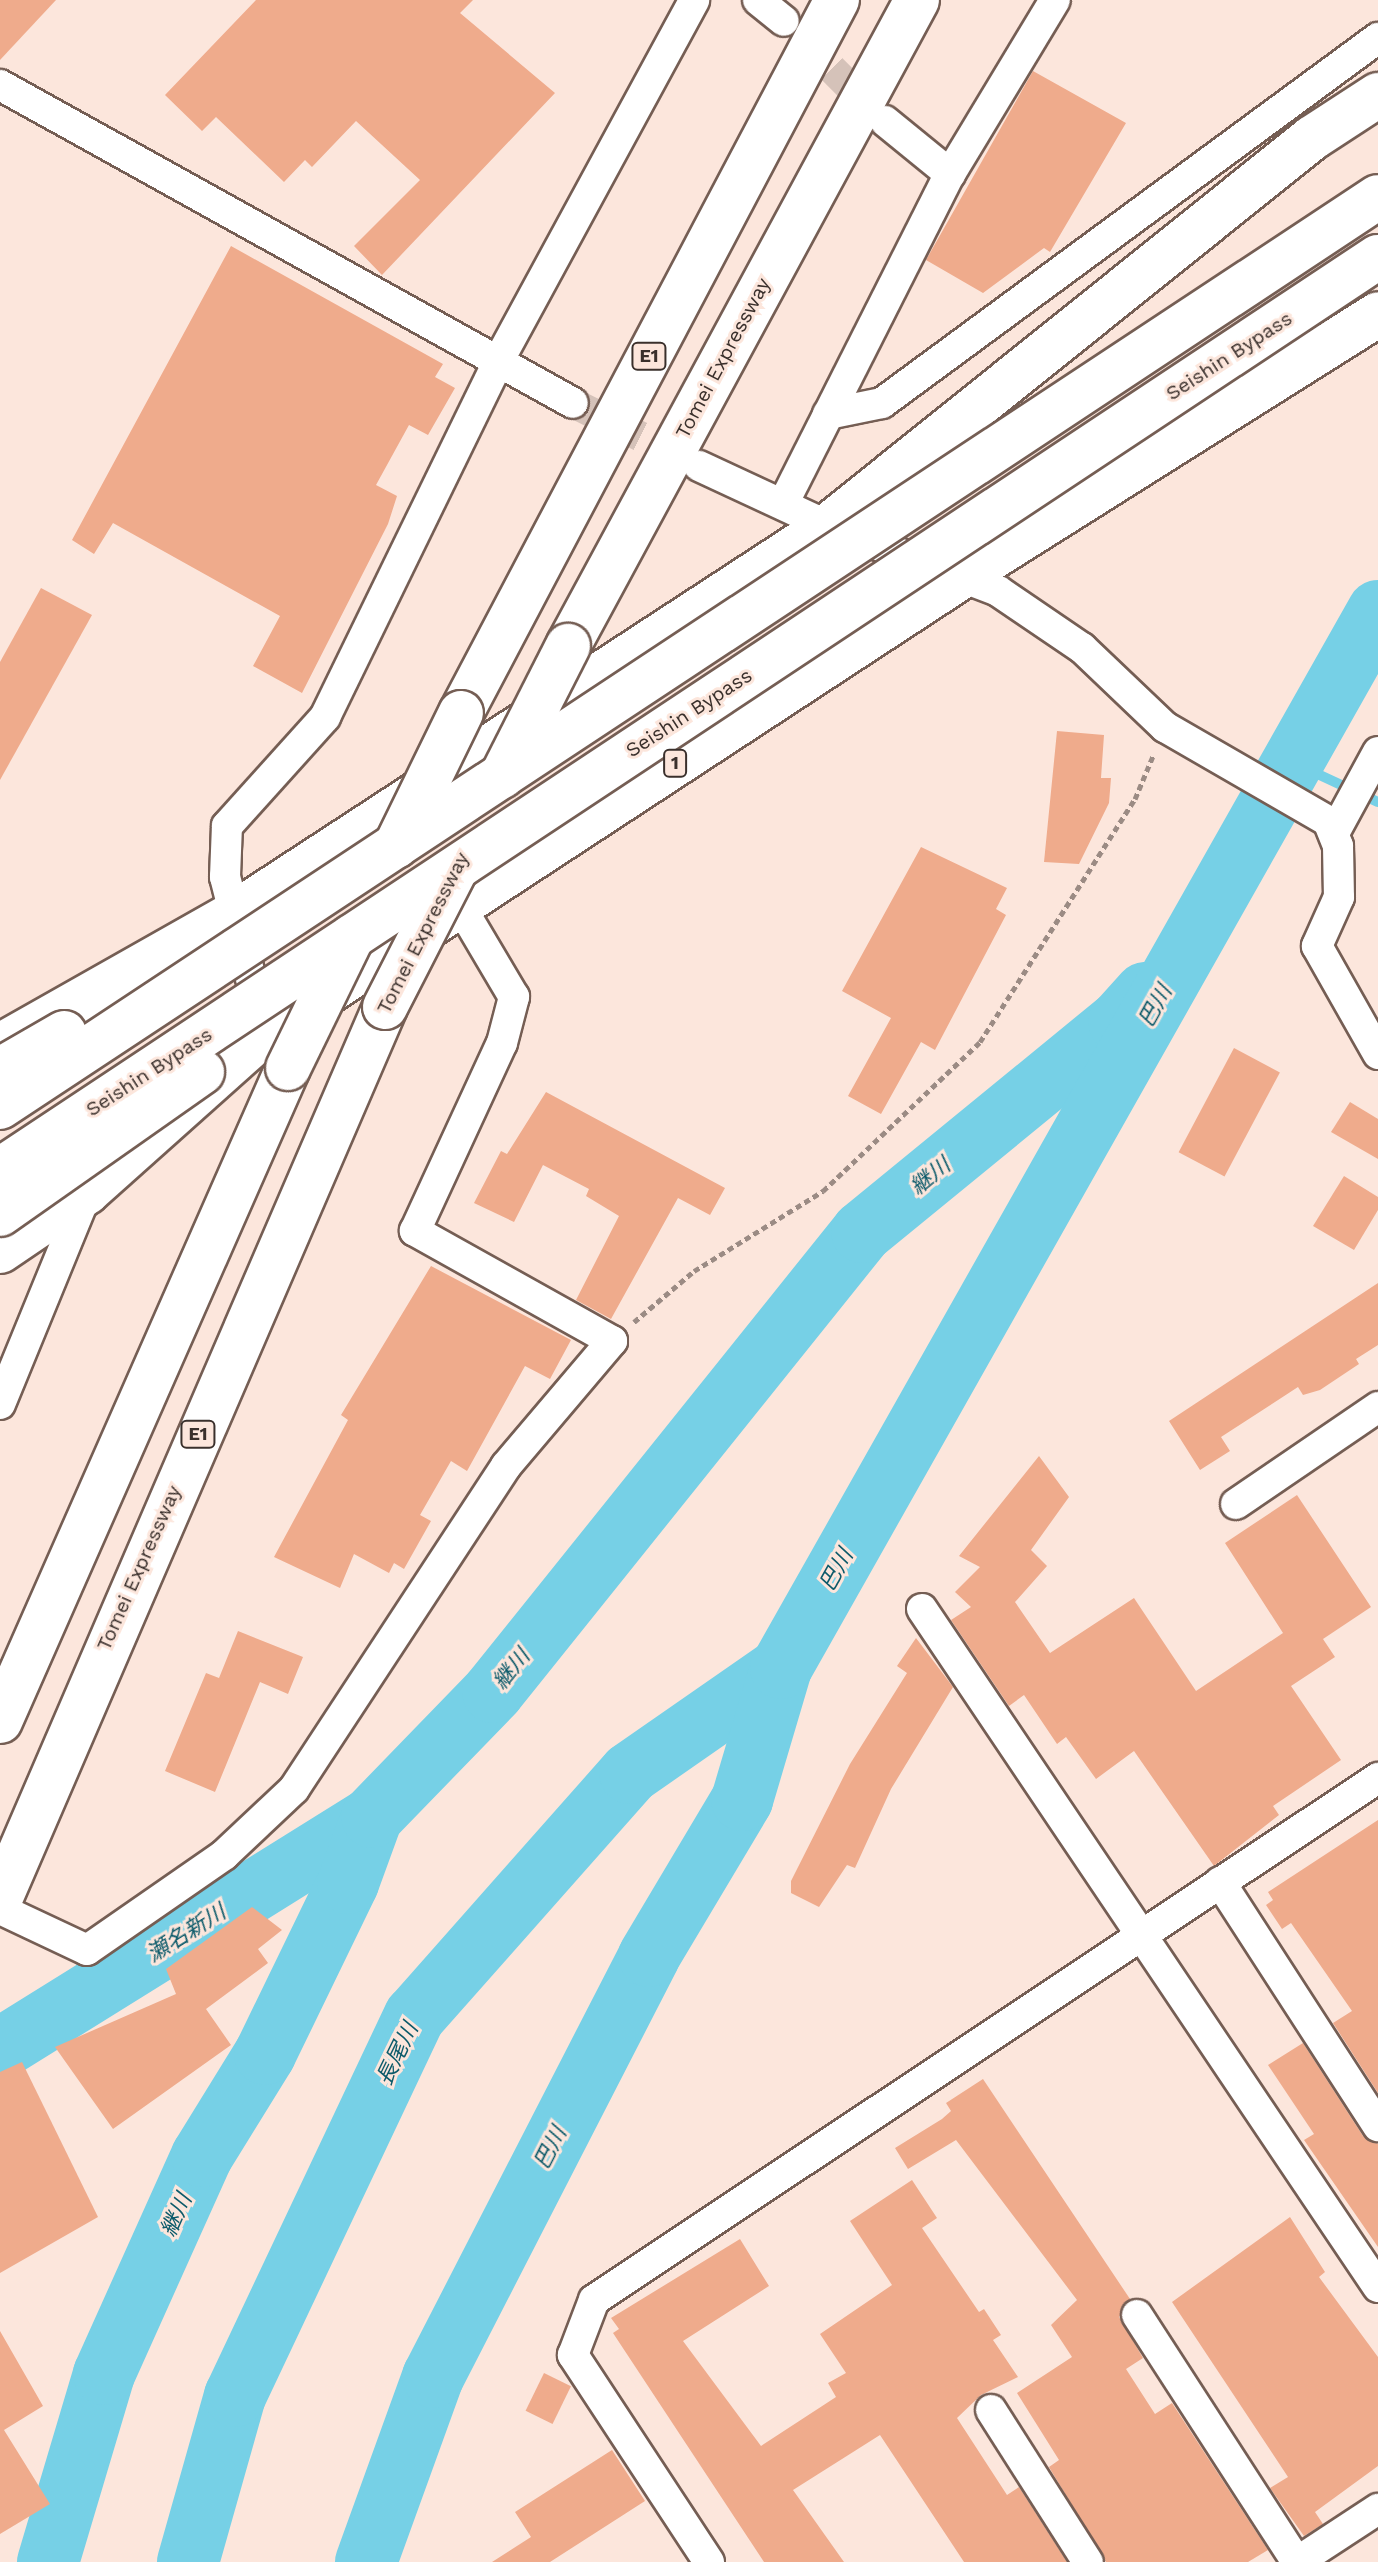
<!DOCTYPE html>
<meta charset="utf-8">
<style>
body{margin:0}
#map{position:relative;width:1378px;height:2562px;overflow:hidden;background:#fce6dc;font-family:"Work Sans","Noto Sans JP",sans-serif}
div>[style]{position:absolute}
.stream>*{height:10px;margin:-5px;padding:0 5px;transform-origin:5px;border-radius:5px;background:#76d0e6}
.river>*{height:62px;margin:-31px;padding:0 31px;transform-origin:31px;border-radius:31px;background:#76d0e6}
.building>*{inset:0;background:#efab8c;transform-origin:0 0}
.street-tunnel>*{height:30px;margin-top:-15px;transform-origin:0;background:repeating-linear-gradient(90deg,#d5c2b9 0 30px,transparent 0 45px)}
.path>*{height:5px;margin-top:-2.5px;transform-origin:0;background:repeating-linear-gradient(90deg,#9b8b84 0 6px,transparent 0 10px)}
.roads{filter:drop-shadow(2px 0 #755e54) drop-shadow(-2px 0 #755e54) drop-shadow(0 2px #755e54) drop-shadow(0 -2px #755e54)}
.street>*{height:30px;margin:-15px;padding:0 15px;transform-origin:15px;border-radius:15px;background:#fff}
.highway>*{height:44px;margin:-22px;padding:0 22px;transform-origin:22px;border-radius:22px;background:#fff}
.bridges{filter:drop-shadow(2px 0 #755e54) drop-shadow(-2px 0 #755e54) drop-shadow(0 2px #755e54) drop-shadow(0 -2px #755e54)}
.highway-bridge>*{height:44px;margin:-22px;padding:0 22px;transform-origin:22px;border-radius:22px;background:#fff}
span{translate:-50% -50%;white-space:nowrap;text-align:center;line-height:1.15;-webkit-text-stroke:6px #fce6dc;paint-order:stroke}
.shield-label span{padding:2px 6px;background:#fce6dc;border:2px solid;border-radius:6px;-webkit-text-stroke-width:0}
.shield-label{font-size:18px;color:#3a302c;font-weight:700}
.street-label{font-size:20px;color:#3a302c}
.water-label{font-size:22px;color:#0c5a6a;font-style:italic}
</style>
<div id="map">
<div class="stream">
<i style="left:1296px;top:764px;width:90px;rotate:24.9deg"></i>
</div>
<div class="river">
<i style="left:0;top:2049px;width:438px;rotate:-31.9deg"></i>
<i style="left:48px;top:2562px;width:196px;rotate:-73.4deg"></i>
<i style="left:104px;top:2374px;width:239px;rotate:-65.8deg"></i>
<i style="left:202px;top:2156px;width:120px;rotate:-58.3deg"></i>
<i style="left:265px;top:2054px;width:190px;rotate:-64.1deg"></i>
<i style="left:348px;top:1883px;width:70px;rotate:-70deg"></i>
<i style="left:372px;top:1817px;width:174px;rotate:-45.9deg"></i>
<i style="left:493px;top:1692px;width:590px;rotate:-51.26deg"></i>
<i style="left:862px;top:1232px;width:332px;rotate:-39.3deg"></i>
<i style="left:1119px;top:1022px;width:39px;rotate:-48deg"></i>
<i style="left:188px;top:2562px;width:173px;rotate:-74.2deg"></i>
<i style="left:235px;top:2396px;width:420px;rotate:-64.7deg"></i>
<i style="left:415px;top:2016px;width:324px;rotate:-48.5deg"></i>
<i style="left:630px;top:1773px;width:184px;rotate:-34.8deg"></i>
<i style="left:366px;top:2562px;width:197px;rotate:-70.1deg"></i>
<i style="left:433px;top:2377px;width:473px;rotate:-62.8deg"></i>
<i style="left:649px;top:1956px;width:182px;rotate:-59.2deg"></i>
<i style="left:742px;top:1800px;width:138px;rotate:-73.5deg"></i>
<i style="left:781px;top:1668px;width:1214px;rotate:-60.54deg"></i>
</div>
<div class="building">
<i style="clip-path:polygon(0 0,56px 0,0 60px)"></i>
<i style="clip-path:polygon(256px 0,473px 0,460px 13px,555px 93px,382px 275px,354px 246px,420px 180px,356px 121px,312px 167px,305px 160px,284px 182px,216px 117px,202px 131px,165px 95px)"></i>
<i style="clip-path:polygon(1033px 71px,1126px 123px,1050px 252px,1044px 248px,983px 293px,926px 260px)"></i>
<i style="clip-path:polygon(231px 246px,443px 364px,435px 377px,455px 388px,428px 435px,409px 425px,376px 485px,397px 496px,388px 524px,302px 693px,253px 666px,280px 616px,113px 523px,94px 554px,72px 540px)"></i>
<i style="clip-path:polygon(41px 588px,92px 615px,0 780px,0 662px)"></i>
<i style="clip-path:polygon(1057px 731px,1104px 735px,1101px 778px,1111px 778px,1109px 803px,1079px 864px,1044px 862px)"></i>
<i style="clip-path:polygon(921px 847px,1007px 888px,996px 909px,1006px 915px,935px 1050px,921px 1042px,881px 1114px,848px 1096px,891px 1018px,842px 991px)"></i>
<i style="left:1234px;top:1048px;width:52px;height:118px;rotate:28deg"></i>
<i style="clip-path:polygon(546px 1092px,725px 1188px,710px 1215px,678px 1198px,611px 1319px,576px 1300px,619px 1216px,586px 1196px,589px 1189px,543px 1165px,514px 1222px,474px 1203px,501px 1151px,507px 1154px)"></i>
<i style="clip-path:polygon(1350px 1102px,1378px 1119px,1378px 1159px,1331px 1132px)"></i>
<i style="clip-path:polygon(1344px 1176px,1378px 1197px,1378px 1210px,1354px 1250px,1313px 1226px)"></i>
<i style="clip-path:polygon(431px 1266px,571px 1340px,550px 1379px,525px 1366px,467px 1471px,451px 1461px,420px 1515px,431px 1521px,404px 1569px,394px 1563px,389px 1573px,354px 1554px,340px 1588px,274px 1557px,348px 1420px,341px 1415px)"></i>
<i style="clip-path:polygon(1378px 1283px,1378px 1345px,1356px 1359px,1359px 1364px,1320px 1390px,1303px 1395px,1298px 1387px,1221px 1437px,1230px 1451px,1200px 1470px,1169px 1421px)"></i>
<i style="clip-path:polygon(1039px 1456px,1069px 1497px,1031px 1550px,1047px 1566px,1015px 1602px,1050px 1653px,1134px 1598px,1196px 1691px,1283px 1633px,1225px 1543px,1297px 1495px,1371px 1607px,1323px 1639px,1335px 1657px,1291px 1686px,1341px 1760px,1273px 1806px,1279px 1815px,1214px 1866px,1134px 1751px,1096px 1779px,1066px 1737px,1057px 1744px,1024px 1695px,1009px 1706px,951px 1620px,971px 1607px,955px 1592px,980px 1567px,959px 1556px)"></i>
<i style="clip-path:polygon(238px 1631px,303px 1657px,288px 1694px,260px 1682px,215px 1792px,165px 1771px,206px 1673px,219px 1678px)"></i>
<i style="clip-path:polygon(916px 1638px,953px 1687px,891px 1789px,855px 1868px,847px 1865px,819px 1907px,791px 1893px,791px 1881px,850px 1764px,907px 1673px,897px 1666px)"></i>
<i style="clip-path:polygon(1378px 1820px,1378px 2093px,1333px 2023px,1352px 2011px,1291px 1923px,1282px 1929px,1266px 1905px,1273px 1900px,1268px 1892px)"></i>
<i style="clip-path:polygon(252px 1907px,282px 1930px,258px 1949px,268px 1963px,206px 2009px,231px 2045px,113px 2129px,55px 2047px,176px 1994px,166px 1969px)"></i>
<i style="clip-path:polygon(1303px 2043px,1363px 2136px,1378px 2144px,1378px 2247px,1304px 2140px,1314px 2134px,1268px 2065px)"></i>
<i style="clip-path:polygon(22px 2062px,98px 2217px,0 2273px,0 2072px)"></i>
<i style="clip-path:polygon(983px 2079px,1130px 2299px,1119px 2317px,1143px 2358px,1126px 2369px,1155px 2414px,1172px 2403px,1268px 2550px,1248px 2562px,1106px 2562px,1049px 2467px,1059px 2460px,1017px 2393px,1072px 2357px,1051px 2325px,1077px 2300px,956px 2140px,908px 2169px,895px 2148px,942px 2119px,951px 2111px,946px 2103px)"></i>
<i style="clip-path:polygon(912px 2180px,937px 2218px,922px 2228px,979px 2312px,984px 2309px,1001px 2335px,993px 2340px,1018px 2377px,981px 2395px,957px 2418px,1007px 2495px,1019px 2487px,1067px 2562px,964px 2562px,880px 2435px,793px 2490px,844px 2562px,764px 2562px,613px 2333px,619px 2329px,611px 2318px,740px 2239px,769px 2286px,683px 2341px,761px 2446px,836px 2397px,828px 2383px,846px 2373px,820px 2334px,892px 2285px,850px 2221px)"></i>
<i style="clip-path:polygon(1290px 2217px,1325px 2272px,1319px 2277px,1378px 2357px,1378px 2466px,1315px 2512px,1323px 2524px,1304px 2536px,1270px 2488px,1288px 2477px,1172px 2302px)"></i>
<i style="clip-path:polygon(0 2331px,43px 2406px,4px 2430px,50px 2504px,0 2534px)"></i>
<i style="left:544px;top:2373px;width:30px;height:42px;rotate:26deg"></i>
<i style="clip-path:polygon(612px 2450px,645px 2501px,550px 2562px,492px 2562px,531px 2537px,515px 2512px)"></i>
</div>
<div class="street-tunnel">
<i style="left:800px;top:37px;width:107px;rotate:45deg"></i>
<i style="left:573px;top:403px;width:131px;rotate:26.4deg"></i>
</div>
<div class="path">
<i style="left:634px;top:1322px;width:79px;rotate:-40.4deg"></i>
<i style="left:694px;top:1271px;width:152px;rotate:-31.8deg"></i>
<i style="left:823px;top:1191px;width:216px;rotate:-43.5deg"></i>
<i style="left:980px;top:1042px;width:288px;rotate:-57.5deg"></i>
<i style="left:1135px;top:799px;width:47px;rotate:-67.3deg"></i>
</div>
<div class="roads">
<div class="street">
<i style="left:758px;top:0;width:33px;rotate:39deg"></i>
<i style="left:0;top:85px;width:655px;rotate:29.03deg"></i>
<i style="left:885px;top:121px;width:84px;rotate:39.2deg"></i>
<i style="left:828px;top:414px;width:55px;rotate:-11.5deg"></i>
<i style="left:882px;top:403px;width:616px;rotate:-36.35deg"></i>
<i style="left:699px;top:466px;width:142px;rotate:24.9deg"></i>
<i style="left:828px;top:526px;width:182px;rotate:20.9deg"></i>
<i style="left:998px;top:591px;width:102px;rotate:34.2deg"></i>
<i style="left:1082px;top:648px;width:115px;rotate:43.6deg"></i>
<i style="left:1165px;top:727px;width:188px;rotate:30deg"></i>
<i style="left:1328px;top:821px;width:27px;rotate:68deg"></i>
<i style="left:1338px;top:846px;width:51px;rotate:88.9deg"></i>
<i style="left:1339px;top:897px;width:54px;rotate:114.2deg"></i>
<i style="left:1317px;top:946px;width:124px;rotate:60.5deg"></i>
<i style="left:783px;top:504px;width:370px;rotate:-63.2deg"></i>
<i style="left:950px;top:174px;width:203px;rotate:-58.9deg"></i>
<i style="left:1334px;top:833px;width:92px;rotate:-61.5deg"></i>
<i style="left:261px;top:1018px;width:146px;rotate:-104.3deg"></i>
<i style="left:225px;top:877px;width:51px;rotate:-87.8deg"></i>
<i style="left:227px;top:826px;width:147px;rotate:-48deg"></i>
<i style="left:325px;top:717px;width:399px;rotate:-64deg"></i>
<i style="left:500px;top:358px;width:407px;rotate:-61.5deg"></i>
<i style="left:0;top:1404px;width:229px;rotate:-67.7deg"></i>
<i style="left:1236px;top:1504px;width:172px;rotate:-34.3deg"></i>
<i style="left:922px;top:1609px;width:817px;rotate:56.08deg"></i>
<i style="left:1220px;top:1882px;width:291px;rotate:57.1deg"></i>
<i style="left:0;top:1909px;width:96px;rotate:25.2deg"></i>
<i style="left:87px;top:1950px;width:167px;rotate:-34.7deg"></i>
<i style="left:224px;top:1855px;width:96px;rotate:-43.3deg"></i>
<i style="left:294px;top:1789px;width:386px;rotate:-56.7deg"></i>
<i style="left:506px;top:1466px;width:164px;rotate:-49.7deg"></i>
<i style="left:612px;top:1341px;width:226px;rotate:-150.8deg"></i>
<i style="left:415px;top:1231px;width:207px;rotate:-65.2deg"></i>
<i style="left:502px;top:1043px;width:48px;rotate:-75.4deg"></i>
<i style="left:514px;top:997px;width:108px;rotate:-120.6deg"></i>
<i style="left:1137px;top:2315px;width:294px;rotate:57.1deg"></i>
<i style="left:991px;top:2410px;width:180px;rotate:57.5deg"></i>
<i style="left:709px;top:2562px;width:248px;rotate:-123.3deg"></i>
<i style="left:573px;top:2355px;width:59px;rotate:-69.1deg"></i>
<i style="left:594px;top:2300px;width:942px;rotate:-33.66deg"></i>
<i style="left:1297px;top:2562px;width:97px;rotate:-33.2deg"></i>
</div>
<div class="highway">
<i style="left:568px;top:646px;width:734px;rotate:-61.62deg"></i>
<i style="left:461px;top:713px;width:806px;rotate:-62.2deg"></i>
<i style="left:9px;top:1041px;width:256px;rotate:-29.5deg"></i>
<i style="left:232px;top:915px;width:712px;rotate:-33.13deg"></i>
<i style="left:828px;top:526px;width:620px;rotate:-38.72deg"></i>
<i style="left:1312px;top:138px;width:79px;rotate:-33.1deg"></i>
<i style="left:0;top:1251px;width:105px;rotate:-34.1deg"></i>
<i style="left:87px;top:1192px;width:239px;rotate:-41.8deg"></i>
<i style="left:265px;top:1033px;width:832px;rotate:-33.23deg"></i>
<i style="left:961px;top:577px;width:493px;rotate:-32.2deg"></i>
<i style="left:0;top:1721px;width:714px;rotate:-66.2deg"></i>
<i style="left:0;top:1899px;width:972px;rotate:-66.65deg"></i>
</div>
</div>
<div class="bridges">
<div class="highway-bridge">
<i style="left:502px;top:776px;width:146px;rotate:-63.1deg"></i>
<i style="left:396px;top:846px;width:148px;rotate:-64deg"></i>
<i style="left:385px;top:1007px;width:154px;rotate:-62.9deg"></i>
<i style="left:288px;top:1068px;width:146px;rotate:-64deg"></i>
<i style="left:0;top:1070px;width:74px;rotate:-30deg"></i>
<i style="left:0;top:1107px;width:1651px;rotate:-33.44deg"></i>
<i style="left:0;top:1170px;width:1653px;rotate:-33.53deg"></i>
<i style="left:0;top:1214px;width:247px;rotate:-35.1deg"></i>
</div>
</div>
<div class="shield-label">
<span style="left:649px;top:356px">E1</span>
<span style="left:675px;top:763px">1</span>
<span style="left:198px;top:1434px">E1</span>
</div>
<div class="street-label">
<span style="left:1229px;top:356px;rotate:-33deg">Seishin Bypass</span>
<span style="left:723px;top:358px;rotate:-62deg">Tomei Expressway</span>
<span style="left:689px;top:713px;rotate:-33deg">Seishin Bypass</span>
<span style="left:423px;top:933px;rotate:-63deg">Tomei Expressway</span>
<span style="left:149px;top:1072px;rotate:-33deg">Seishin Bypass</span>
<span style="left:139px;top:1568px;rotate:-66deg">Tomei Expressway</span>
</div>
<div class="water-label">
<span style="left:1155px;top:1006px;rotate:-61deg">巴川</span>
<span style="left:930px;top:1176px;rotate:-39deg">継川</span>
<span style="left:836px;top:1570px;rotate:-61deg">巴川</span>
<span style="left:511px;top:1669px;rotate:-51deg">継川</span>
<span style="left:186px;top:1933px;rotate:-32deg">瀬名新川</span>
<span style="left:397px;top:2054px;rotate:-64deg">長尾川</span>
<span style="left:550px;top:2148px;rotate:-63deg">巴川</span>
<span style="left:176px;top:2215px;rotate:-66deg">継川</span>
</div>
</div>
